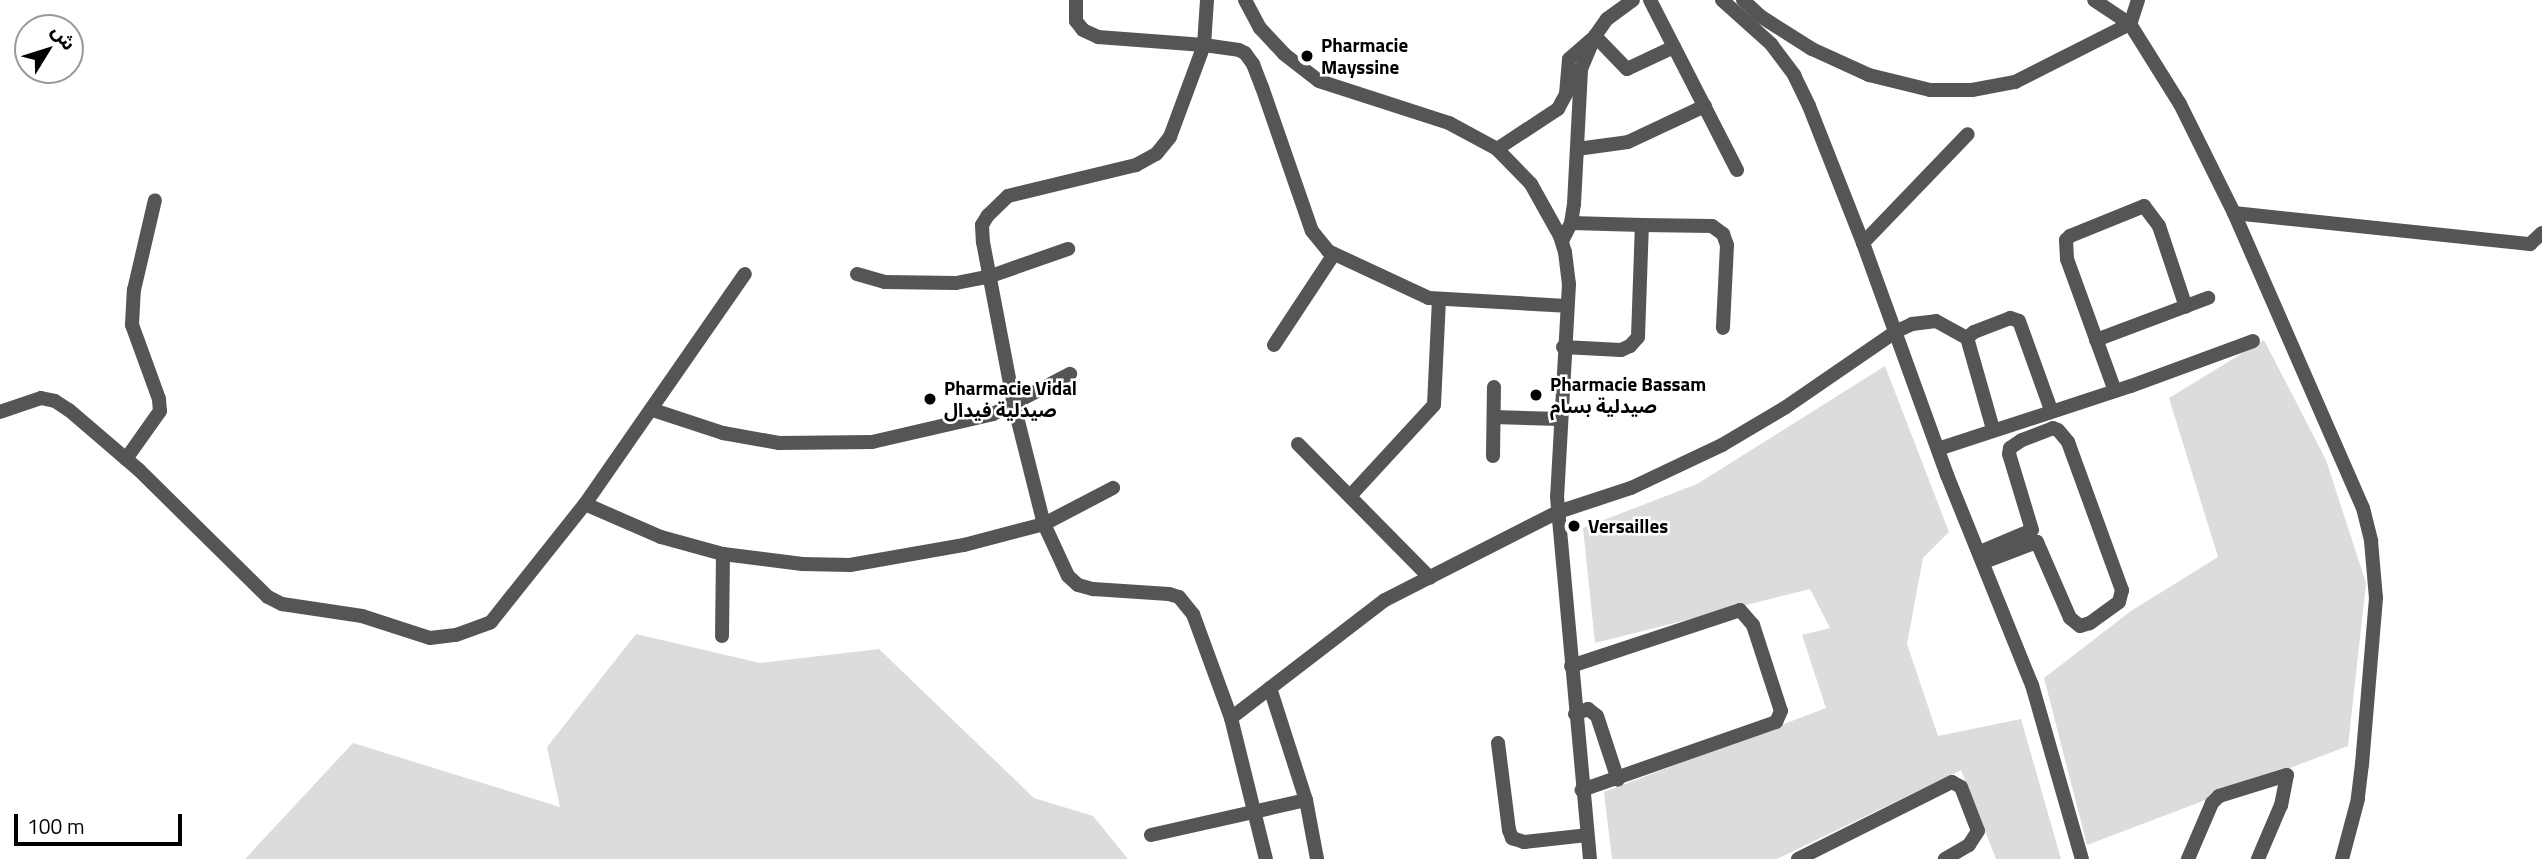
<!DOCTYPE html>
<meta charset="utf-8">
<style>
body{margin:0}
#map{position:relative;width:2542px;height:859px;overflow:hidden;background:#fff;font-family:"Titillium Web","Noto Sans Arabic",sans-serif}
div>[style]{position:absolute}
.green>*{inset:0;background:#dcdcdc}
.minor>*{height:14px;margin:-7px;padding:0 7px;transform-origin:7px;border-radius:7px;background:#555}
.dots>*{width:19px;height:19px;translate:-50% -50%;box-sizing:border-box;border:4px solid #fff;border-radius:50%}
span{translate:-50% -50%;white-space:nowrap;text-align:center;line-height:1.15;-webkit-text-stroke:5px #fff;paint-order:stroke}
.poi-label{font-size:19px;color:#000;font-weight:700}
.left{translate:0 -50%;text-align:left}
.north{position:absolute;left:14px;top:14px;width:70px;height:70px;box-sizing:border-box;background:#fff;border:2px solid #999;border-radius:50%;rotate:52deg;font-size:19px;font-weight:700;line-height:28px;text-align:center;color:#000}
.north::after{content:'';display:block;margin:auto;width:24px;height:32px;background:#000;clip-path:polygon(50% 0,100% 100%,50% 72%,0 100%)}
.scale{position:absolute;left:14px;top:814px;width:168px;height:32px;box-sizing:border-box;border:4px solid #000;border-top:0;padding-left:9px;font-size:21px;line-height:24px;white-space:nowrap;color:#000;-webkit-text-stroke:5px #fff;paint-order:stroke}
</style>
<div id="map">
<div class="green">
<i style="clip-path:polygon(2264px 340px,2326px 460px,2366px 583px,2348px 746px,2087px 845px,2044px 678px,2131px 611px,2218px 557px,2169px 398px)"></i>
<i style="clip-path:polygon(1885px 366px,1949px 532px,1923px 558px,1907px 644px,1938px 736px,2021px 719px,2061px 859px,1996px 859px,1961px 770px,1777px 859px,1612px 859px,1604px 792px,1826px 708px,1802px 635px,1830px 628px,1810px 589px,1595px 643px,1583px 528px,1697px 484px)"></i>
<i style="clip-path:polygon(636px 634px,760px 663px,879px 649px,1034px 798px,1093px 816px,1128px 859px,245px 859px,353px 743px,560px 807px,547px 747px)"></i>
</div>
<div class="minor">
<i style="left:1076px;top:0;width:21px;rotate:90deg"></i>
<i style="left:1076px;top:21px;width:11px;rotate:52deg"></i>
<i style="left:1083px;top:30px;width:17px;rotate:25deg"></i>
<i style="left:1098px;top:37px;width:106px;rotate:4.3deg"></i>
<i style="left:1204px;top:45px;width:35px;rotate:8deg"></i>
<i style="left:1239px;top:50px;width:7px;rotate:27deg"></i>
<i style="left:1245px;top:53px;width:14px;rotate:54deg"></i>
<i style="left:1253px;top:64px;width:25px;rotate:69deg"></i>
<i style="left:1262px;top:87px;width:152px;rotate:70.9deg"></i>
<i style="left:1312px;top:231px;width:26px;rotate:51deg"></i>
<i style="left:1328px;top:251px;width:111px;rotate:25deg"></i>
<i style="left:1429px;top:298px;width:137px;rotate:3.3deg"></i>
<i style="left:1207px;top:0;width:45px;rotate:93.8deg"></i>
<i style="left:1204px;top:45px;width:98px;rotate:110.3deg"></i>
<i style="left:1170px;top:137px;width:22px;rotate:129deg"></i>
<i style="left:1156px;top:154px;width:23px;rotate:151deg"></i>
<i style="left:1136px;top:165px;width:132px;rotate:166.4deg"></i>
<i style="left:1008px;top:196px;width:28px;rotate:136deg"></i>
<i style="left:988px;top:215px;width:12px;rotate:121deg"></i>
<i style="left:982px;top:225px;width:17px;rotate:87deg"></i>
<i style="left:983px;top:242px;width:166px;rotate:79.2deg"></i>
<i style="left:1014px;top:405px;width:123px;rotate:75.9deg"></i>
<i style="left:1044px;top:524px;width:57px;rotate:65.2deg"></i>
<i style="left:1068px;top:576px;width:13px;rotate:42deg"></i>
<i style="left:1078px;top:585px;width:16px;rotate:15deg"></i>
<i style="left:1093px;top:589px;width:76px;rotate:3.8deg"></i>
<i style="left:1169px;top:594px;width:10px;rotate:17deg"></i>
<i style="left:1179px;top:597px;width:22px;rotate:51deg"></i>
<i style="left:1193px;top:614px;width:111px;rotate:69.9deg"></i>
<i style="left:1231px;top:718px;width:145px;rotate:76.1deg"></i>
<i style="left:1245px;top:0;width:32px;rotate:62deg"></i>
<i style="left:1260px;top:28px;width:35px;rotate:47deg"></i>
<i style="left:1284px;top:54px;width:44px;rotate:37.6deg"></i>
<i style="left:1319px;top:81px;width:137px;rotate:17.9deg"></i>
<i style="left:1449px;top:123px;width:55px;rotate:28.4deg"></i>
<i style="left:1497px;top:149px;width:49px;rotate:45.8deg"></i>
<i style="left:1531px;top:184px;width:60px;rotate:60.9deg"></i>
<i style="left:1560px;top:236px;width:17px;rotate:73deg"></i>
<i style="left:1565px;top:252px;width:32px;rotate:83deg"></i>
<i style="left:1569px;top:284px;width:213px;rotate:93.2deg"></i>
<i style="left:1557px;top:497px;width:364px;rotate:84.8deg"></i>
<i style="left:1650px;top:0;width:191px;rotate:62.9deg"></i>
<i style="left:1722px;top:0;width:66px;rotate:41.9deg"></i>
<i style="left:1771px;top:44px;width:39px;rotate:53deg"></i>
<i style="left:1794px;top:75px;width:34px;rotate:64deg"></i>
<i style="left:1809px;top:106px;width:147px;rotate:68.5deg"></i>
<i style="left:1863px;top:243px;width:247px;rotate:70.1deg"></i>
<i style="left:1947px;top:475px;width:227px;rotate:68deg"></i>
<i style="left:2032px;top:685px;width:181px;rotate:74deg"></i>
<i style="left:1743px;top:0;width:23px;rotate:43deg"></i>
<i style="left:1760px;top:16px;width:62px;rotate:32.4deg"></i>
<i style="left:1812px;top:49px;width:63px;rotate:24.5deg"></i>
<i style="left:1869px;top:75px;width:63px;rotate:13.8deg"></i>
<i style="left:1930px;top:90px;width:42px"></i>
<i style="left:1972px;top:90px;width:44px;rotate:-10.5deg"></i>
<i style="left:2015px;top:82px;width:129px;rotate:-26.8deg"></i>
<i style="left:2130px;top:24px;width:43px;rotate:-146.3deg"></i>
<i style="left:2138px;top:0;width:25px;rotate:108deg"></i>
<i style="left:2130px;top:24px;width:94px;rotate:58deg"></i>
<i style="left:2180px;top:104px;width:122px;rotate:63.6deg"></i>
<i style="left:2234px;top:213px;width:322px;rotate:66.4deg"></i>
<i style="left:2363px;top:508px;width:34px;rotate:76deg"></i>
<i style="left:2371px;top:541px;width:57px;rotate:85deg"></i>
<i style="left:2376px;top:598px;width:167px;rotate:94.8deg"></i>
<i style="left:2362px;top:764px;width:35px;rotate:97deg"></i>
<i style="left:2358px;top:799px;width:62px;rotate:104.9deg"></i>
<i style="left:1497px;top:149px;width:73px;rotate:-33.3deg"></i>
<i style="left:1558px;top:109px;width:17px;rotate:-62deg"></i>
<i style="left:1566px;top:94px;width:35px;rotate:-85deg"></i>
<i style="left:1569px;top:59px;width:35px;rotate:-41deg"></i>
<i style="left:1595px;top:36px;width:46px;rotate:45.9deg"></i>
<i style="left:1627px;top:69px;width:52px;rotate:-25.1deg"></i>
<i style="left:1577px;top:149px;width:51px;rotate:-7.8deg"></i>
<i style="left:1628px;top:142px;width:85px;rotate:-25.1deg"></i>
<i style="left:2234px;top:213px;width:298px;rotate:6deg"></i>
<i style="left:2530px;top:244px;width:16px;rotate:-43deg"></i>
<i style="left:1642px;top:225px;width:70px;rotate:0.8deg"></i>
<i style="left:1712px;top:226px;width:14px;rotate:36deg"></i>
<i style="left:1723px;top:234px;width:12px;rotate:70deg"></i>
<i style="left:1727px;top:245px;width:83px;rotate:92.8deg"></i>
<i style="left:1562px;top:241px;width:20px;rotate:-63deg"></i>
<i style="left:1571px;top:223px;width:19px;rotate:-81deg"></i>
<i style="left:1574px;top:204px;width:135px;rotate:-87deg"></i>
<i style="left:1581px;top:69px;width:36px;rotate:-67deg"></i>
<i style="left:1595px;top:36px;width:21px;rotate:-55deg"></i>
<i style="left:1607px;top:19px;width:32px;rotate:-36deg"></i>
<i style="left:1863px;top:243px;width:151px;rotate:-46.1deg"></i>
<i style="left:857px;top:274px;width:29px;rotate:16deg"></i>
<i style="left:885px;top:282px;width:71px;rotate:0.8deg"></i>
<i style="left:956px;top:283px;width:33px;rotate:-11deg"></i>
<i style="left:988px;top:277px;width:85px;rotate:-19.3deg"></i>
<i style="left:2096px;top:340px;width:120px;rotate:-20.6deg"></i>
<i style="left:1274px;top:345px;width:109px;rotate:-56.6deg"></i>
<i style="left:1563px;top:347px;width:58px;rotate:3deg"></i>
<i style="left:1621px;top:350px;width:10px;rotate:-24deg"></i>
<i style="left:1630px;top:346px;width:12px;rotate:-48deg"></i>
<i style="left:1638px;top:337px;width:112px;rotate:-88deg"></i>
<i style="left:1642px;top:225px;width:71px;rotate:-178.4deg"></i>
<i style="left:2115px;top:391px;width:140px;rotate:-110deg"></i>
<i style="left:2067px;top:259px;width:19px;rotate:-93deg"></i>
<i style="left:2066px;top:240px;width:6px;rotate:-45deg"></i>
<i style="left:2070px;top:236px;width:80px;rotate:-22.1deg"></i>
<i style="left:2144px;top:206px;width:25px;rotate:53deg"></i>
<i style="left:2159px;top:226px;width:85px;rotate:71.6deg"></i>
<i style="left:653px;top:410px;width:74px;rotate:18.2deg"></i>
<i style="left:723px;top:433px;width:57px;rotate:10.1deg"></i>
<i style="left:779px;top:443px;width:93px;rotate:-0.6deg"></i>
<i style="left:872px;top:442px;width:124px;rotate:-13deg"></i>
<i style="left:993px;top:414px;width:87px;rotate:-27.5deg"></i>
<i style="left:0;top:412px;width:43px;rotate:-18.9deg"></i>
<i style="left:41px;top:398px;width:14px;rotate:12deg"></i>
<i style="left:55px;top:401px;width:17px;rotate:33deg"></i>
<i style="left:69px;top:410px;width:92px;rotate:40.6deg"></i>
<i style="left:139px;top:470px;width:181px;rotate:44.6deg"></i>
<i style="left:268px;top:597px;width:16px;rotate:27deg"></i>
<i style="left:282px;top:604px;width:81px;rotate:8.5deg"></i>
<i style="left:362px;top:616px;width:71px;rotate:17.9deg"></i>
<i style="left:430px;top:638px;width:26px;rotate:-7deg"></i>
<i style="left:456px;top:635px;width:37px;rotate:-20deg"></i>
<i style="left:491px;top:622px;width:151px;rotate:-51.5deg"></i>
<i style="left:585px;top:504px;width:280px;rotate:-55.2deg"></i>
<i style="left:1494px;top:417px;width:66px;rotate:1.7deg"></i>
<i style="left:1993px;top:429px;width:95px;rotate:-105.9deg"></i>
<i style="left:1967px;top:338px;width:9px;rotate:-41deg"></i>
<i style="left:1974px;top:332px;width:39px;rotate:-21deg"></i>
<i style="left:2010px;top:318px;width:9px;rotate:18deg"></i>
<i style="left:2019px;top:321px;width:95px;rotate:70.2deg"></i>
<i style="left:1298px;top:444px;width:188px;rotate:45.4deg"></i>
<i style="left:1938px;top:449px;width:203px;rotate:-18.1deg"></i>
<i style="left:2131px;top:386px;width:130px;rotate:-20.2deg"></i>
<i style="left:1493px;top:456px;width:69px;rotate:-89.2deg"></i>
<i style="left:126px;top:459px;width:59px;rotate:-54.7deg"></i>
<i style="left:160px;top:411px;width:12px;rotate:-95deg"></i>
<i style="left:159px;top:399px;width:79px;rotate:-110deg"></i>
<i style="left:132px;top:325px;width:35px;rotate:-87deg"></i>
<i style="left:134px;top:290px;width:92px;rotate:-76.9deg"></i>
<i style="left:1351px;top:495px;width:122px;rotate:-47.3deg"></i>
<i style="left:1434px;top:405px;width:105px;rotate:-87.3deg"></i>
<i style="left:585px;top:504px;width:83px;rotate:23.5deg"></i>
<i style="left:661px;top:537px;width:64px;rotate:15.3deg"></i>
<i style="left:723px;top:554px;width:80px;rotate:7.2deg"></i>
<i style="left:802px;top:564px;width:48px;rotate:1.2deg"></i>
<i style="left:850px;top:565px;width:116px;rotate:-10deg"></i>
<i style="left:964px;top:545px;width:83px;rotate:-14.7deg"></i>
<i style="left:1044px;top:524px;width:78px;rotate:-27.6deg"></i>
<i style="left:1980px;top:552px;width:56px;rotate:-22.9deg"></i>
<i style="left:2032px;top:530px;width:79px;rotate:-106.8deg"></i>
<i style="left:2009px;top:454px;width:6px;rotate:-81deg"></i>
<i style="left:2010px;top:448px;width:14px;rotate:-34deg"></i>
<i style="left:2022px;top:440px;width:33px;rotate:-21deg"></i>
<i style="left:2053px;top:428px;width:5px;rotate:22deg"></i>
<i style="left:2058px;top:430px;width:16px;rotate:50deg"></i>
<i style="left:2068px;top:442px;width:158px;rotate:70deg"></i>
<i style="left:2122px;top:590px;width:12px;rotate:104deg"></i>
<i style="left:2119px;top:602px;width:36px;rotate:144deg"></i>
<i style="left:2090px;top:623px;width:10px;rotate:163deg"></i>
<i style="left:2080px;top:626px;width:13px;rotate:-141deg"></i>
<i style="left:2070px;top:618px;width:83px;rotate:-113.5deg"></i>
<i style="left:2037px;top:542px;width:57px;rotate:159.3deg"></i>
<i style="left:722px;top:636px;width:82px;rotate:-89.3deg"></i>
<i style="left:1571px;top:666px;width:178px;rotate:-18.3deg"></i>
<i style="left:1740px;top:610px;width:20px;rotate:49deg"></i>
<i style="left:1753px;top:625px;width:90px;rotate:72deg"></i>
<i style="left:1781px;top:711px;width:12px;rotate:114deg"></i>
<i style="left:1776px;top:722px;width:206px;rotate:160.7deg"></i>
<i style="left:1270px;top:688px;width:118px;rotate:72.2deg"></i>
<i style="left:1306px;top:800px;width:60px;rotate:79.4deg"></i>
<i style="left:1575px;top:714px;width:14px;rotate:-21deg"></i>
<i style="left:1588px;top:709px;width:11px;rotate:38deg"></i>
<i style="left:1597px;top:716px;width:67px;rotate:71.8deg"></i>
<i style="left:1231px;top:718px;width:194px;rotate:-37.5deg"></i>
<i style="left:1385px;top:600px;width:194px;rotate:-27deg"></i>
<i style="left:1558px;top:512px;width:77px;rotate:-18.2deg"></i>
<i style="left:1631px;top:488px;width:101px;rotate:-25.3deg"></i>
<i style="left:1722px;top:445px;width:74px;rotate:-30.7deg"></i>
<i style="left:1786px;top:407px;width:132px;rotate:-34.5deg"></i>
<i style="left:1895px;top:332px;width:19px;rotate:-25deg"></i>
<i style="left:1912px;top:324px;width:24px;rotate:-7deg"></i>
<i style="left:1936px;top:321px;width:35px;rotate:29deg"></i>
<i style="left:1498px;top:743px;width:88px;rotate:82.8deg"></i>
<i style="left:1509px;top:830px;width:9px;rotate:69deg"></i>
<i style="left:1512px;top:838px;width:13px;rotate:18deg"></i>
<i style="left:1524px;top:842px;width:63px;rotate:-6.3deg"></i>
<i style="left:1151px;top:835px;width:159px;rotate:-12.7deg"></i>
<i style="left:1798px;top:859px;width:172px;rotate:-26.6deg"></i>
<i style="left:1952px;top:782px;width:10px;rotate:29deg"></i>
<i style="left:1961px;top:787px;width:47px;rotate:68.9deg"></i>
<i style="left:1978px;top:831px;width:17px;rotate:123deg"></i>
<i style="left:1969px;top:845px;width:28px;rotate:150deg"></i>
<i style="left:2188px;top:859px;width:61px;rotate:-66.8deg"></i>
<i style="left:2212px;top:803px;width:10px;rotate:-45deg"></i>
<i style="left:2219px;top:796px;width:71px;rotate:-17.2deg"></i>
<i style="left:2287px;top:775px;width:31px;rotate:101deg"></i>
<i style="left:2281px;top:805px;width:59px;rotate:113.1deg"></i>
</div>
<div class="dots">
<i style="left:1307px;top:56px;background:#000"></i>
<i style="left:1536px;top:395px;background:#000"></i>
<i style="left:930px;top:399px;background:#000"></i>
<i style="left:1574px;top:526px;background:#000"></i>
</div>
<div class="poi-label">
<span class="left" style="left:1321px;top:56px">Pharmacie<br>Mayssine</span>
<span class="left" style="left:1550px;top:395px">Pharmacie Bassam<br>صيدلية بسام</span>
<span class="left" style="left:944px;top:399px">Pharmacie Vidal<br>صيدلية فيدال</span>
<span class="left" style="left:1588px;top:526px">Versailles</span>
</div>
<div class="north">ش</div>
<div class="scale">100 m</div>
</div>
